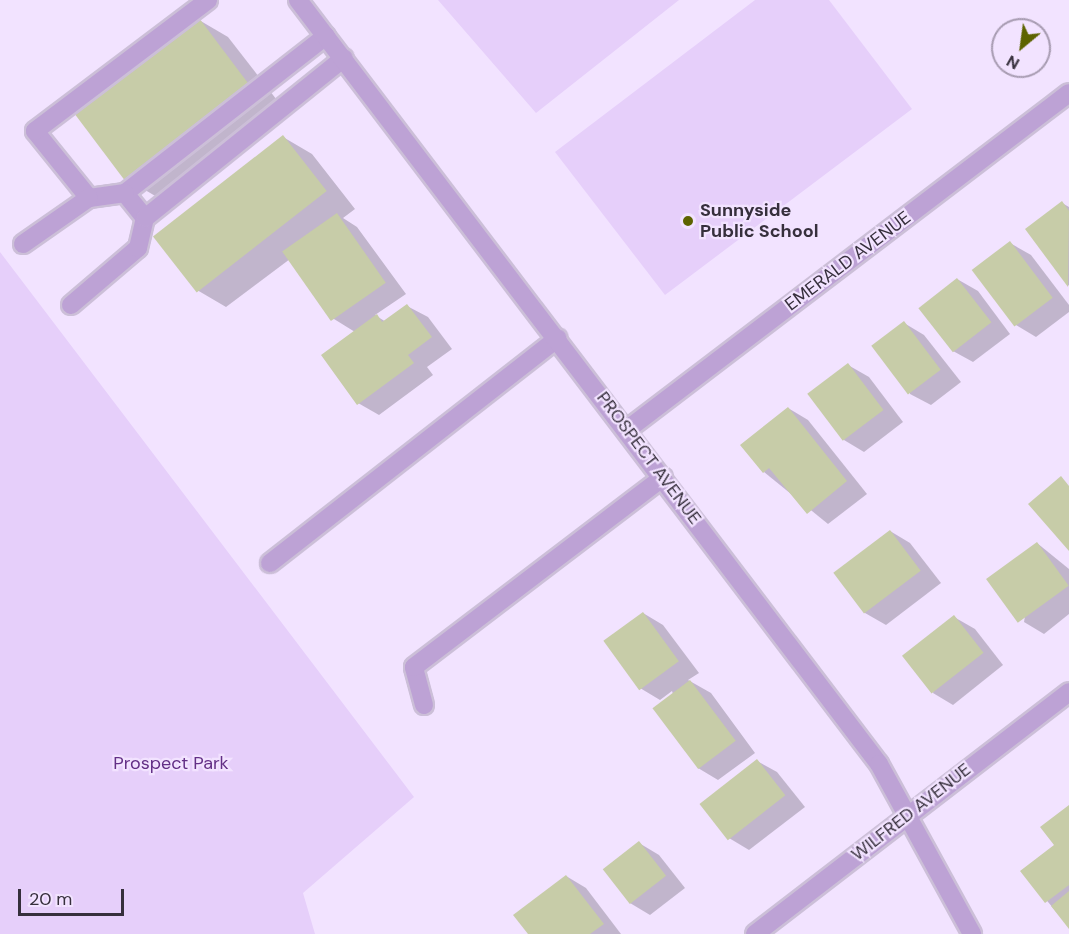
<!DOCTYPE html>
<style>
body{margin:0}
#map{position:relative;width:1069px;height:934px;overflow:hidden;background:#f2e3ff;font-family:"DM Sans",sans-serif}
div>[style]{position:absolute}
.green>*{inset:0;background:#e6cffa}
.shadow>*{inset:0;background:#0003}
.building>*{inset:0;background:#c7cca8;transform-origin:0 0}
.roads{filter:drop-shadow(2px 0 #ccbfd8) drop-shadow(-2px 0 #ccbfd8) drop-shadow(0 2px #ccbfd8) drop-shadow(0 -2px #ccbfd8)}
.lane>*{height:18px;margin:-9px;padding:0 9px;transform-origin:9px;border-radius:9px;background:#bda2d5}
.street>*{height:18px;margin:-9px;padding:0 9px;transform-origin:9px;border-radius:9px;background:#bda2d5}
.dots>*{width:16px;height:16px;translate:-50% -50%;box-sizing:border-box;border:3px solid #f2e3ff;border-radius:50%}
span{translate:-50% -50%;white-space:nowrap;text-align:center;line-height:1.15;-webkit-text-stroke:4.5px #f2e3ff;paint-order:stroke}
.poi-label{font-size:18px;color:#362f3c;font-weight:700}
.left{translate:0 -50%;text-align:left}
.street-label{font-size:18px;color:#362f3c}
.park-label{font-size:18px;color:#632f86}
.north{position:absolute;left:991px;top:18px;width:60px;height:60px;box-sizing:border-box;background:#f2e3ff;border:2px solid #a79bb1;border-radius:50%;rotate:209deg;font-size:16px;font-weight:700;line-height:24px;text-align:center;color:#362f3c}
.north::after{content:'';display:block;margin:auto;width:21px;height:27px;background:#5d6300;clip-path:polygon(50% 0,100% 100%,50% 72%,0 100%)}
.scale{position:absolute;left:18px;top:889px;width:106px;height:27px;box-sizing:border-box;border:3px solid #362f3c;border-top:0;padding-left:8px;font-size:18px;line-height:21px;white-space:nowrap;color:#362f3c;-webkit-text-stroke:4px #f2e3ff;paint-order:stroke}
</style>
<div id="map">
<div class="green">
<i style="clip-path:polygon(438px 0,679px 0,536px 113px)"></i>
<i style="clip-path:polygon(755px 0,829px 0,912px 109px,665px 295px,555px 152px)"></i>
<i style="clip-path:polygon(0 252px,414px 797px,303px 893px,315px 934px,0 934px)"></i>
</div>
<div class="shadow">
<i style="clip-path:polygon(199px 20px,228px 37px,280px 104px,157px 197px,128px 180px)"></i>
<i style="clip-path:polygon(283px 137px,312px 154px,355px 209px,343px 218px,357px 227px,406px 294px,375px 315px,386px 322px,407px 306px,428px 317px,452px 349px,427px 367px,433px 375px,379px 415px,358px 403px,355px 332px,334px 319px,290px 259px,226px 307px,197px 290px)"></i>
<i style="clip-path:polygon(1062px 203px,1069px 207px,1069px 286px,1027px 229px)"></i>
<i style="clip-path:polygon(1010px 243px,1031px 255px,1069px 305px,1069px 312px,1036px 337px,1016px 325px,975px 270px)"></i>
<i style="clip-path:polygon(957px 279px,978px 291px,1010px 334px,973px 362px,953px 351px)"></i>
<i style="clip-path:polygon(904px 323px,924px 335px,961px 382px,931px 405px,910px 394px)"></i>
<i style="clip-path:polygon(848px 365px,869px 377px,903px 422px,864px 452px,844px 440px)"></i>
<i style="clip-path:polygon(788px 408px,808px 420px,867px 494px,828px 524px,764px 472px)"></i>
<i style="clip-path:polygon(890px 531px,910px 543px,941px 583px,886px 625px,865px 613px,835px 573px)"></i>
<i style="clip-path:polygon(1037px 543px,1069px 569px,1069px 614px,1044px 634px,1024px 622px)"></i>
<i style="clip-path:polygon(643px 613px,663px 625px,699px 673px,688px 680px,711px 693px,755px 753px,718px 780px,698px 768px,672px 691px,660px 700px,640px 688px)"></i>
<i style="clip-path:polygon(954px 617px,975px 629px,1003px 665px,953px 705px,933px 693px)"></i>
<i style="clip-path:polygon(757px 761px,777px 772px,805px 807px,749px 850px,729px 838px)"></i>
<i style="clip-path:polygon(1069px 807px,1069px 927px,1022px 871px,1056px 845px)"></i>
<i style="clip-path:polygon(639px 843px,659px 855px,685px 888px,650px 915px,630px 903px)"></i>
<i style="clip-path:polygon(566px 876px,586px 888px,621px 934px,530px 934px)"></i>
</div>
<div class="building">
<i style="left:199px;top:18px;width:86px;height:157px;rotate:53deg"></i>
<i style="left:283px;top:135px;width:71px;height:165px;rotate:52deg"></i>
<i style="clip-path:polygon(1062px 201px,1069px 211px,1068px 287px,1025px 229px)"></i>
<i style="left:337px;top:213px;width:85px;height:67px;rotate:55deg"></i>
<i style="left:1010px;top:241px;width:71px;height:48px;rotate:53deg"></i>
<i style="left:957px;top:278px;width:56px;height:49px;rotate:52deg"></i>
<i style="clip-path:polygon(407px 304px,432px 337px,408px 355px,414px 363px,357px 405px,321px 355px,377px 314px,382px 322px)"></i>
<i style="left:904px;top:321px;width:61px;height:41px;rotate:53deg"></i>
<i style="left:848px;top:363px;width:59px;height:51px;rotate:53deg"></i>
<i style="clip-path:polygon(788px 407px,847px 481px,807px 514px,769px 468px,763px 473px,740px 445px)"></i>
<i style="clip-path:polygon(1061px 476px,1069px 486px,1069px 551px,1028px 504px)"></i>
<i style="left:890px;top:530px;width:51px;height:71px;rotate:53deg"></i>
<i style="left:1037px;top:542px;width:54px;height:63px;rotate:54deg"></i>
<i style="left:643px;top:612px;width:61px;height:49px;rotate:54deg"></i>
<i style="left:954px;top:615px;width:48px;height:66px;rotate:52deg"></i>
<i style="left:690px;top:680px;width:76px;height:47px;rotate:53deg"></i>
<i style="left:757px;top:759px;width:46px;height:73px;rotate:52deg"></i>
<i style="clip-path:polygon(1069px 805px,1069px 885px,1045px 903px,1020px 871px,1054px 845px,1040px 827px)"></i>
<i style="left:639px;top:841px;width:44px;height:46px;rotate:52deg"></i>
<i style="clip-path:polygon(566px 875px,604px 924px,590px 934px,528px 934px,513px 915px)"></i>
<i style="clip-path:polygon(1069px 891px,1069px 929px,1051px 906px)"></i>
</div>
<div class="roads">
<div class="lane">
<i style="left:125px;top:193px;width:255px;rotate:-38deg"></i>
<i style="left:145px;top:218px;width:32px;rotate:-129deg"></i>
<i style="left:125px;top:193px;width:36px;rotate:172deg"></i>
<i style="left:89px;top:198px;width:86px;rotate:-128.9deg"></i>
<i style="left:35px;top:131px;width:217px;rotate:-37.1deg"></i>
<i style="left:23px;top:244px;width:80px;rotate:-34.9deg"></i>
<i style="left:71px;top:305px;width:88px;rotate:-40.4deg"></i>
<i style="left:138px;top:248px;width:31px;rotate:-77deg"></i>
<i style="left:145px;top:218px;width:255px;rotate:-38.8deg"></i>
<i style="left:270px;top:563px;width:365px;rotate:-38deg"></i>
<i style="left:424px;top:705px;width:39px;rotate:-105deg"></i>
<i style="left:414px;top:667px;width:313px;rotate:-37.3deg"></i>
</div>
<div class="street">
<i style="left:298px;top:0;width:960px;rotate:52.75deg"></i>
<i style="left:879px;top:764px;width:194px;rotate:61.3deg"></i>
<i style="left:628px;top:429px;width:554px;rotate:-37.3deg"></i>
<i style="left:755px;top:934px;width:396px;rotate:-37.6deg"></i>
</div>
</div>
<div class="dots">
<i style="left:688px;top:221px;background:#5d6300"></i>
</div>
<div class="poi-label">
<span class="left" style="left:700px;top:221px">Sunnyside<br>Public School</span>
</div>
<div class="street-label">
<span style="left:848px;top:261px;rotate:-37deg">EMERALD AVENUE</span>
<span style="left:649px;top:458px;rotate:53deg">PROSPECT AVENUE</span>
<span style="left:911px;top:812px;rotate:-38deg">WILFRED AVENUE</span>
</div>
<div class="park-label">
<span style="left:171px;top:763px">Prospect Park</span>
</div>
<div class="north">N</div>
<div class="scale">20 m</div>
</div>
